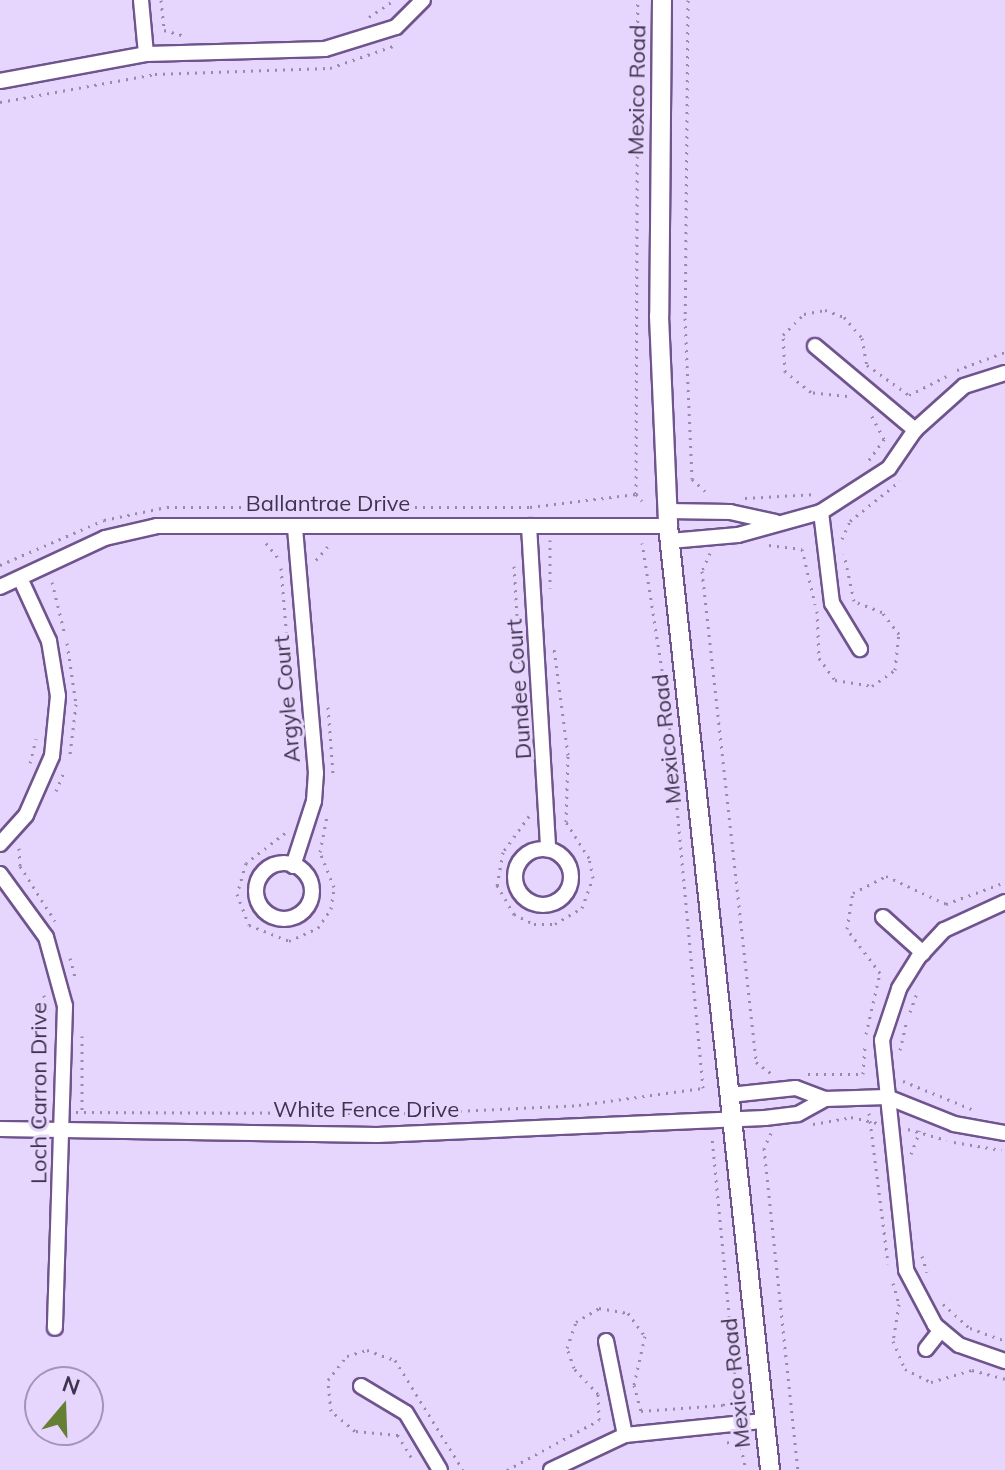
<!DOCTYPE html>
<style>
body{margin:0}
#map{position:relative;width:1005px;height:1470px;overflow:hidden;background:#e6d5fd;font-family:Mulish,sans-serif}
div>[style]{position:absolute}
.path>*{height:3px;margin-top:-1.5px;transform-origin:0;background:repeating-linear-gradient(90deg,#998aac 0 2px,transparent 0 8px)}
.roads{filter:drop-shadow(2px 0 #6f548e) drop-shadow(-2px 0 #6f548e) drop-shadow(0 2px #6f548e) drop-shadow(0 -2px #6f548e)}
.minor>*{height:14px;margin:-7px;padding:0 7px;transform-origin:7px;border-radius:7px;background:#fff}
.minor>.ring{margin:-7px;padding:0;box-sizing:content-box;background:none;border:14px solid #fff;border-radius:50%}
.tertiary>*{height:18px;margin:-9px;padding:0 9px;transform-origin:9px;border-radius:9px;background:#fff}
span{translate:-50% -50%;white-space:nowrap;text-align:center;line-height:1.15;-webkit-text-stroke:6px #e6d5fd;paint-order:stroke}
.street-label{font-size:22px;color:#40334e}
.north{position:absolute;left:24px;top:1366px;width:80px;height:80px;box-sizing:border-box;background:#e6d5fd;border:2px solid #a494b7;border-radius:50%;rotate:19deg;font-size:22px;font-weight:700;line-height:32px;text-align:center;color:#40334e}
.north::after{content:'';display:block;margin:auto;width:28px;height:36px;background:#668033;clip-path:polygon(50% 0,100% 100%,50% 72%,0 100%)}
</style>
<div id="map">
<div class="path">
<i style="left:161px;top:0;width:30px;rotate:84deg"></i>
<i style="left:164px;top:30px;width:22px;rotate:16deg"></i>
<i style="left:688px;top:0;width:318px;rotate:90.5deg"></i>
<i style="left:685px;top:318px;width:161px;rotate:87.5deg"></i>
<i style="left:692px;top:479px;width:23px;rotate:43deg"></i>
<i style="left:369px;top:17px;width:30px;rotate:-34deg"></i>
<i style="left:0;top:102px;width:158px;rotate:-10.2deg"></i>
<i style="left:155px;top:74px;width:175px;rotate:-2deg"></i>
<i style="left:330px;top:68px;width:67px;rotate:-19.2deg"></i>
<i style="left:957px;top:370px;width:51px;rotate:-20.6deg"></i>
<i style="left:847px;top:396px;width:36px;rotate:-174deg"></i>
<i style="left:811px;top:392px;width:33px;rotate:-142deg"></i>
<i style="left:785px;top:372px;width:37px;rotate:-93deg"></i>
<i style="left:783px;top:335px;width:30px;rotate:-45deg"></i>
<i style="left:804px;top:314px;width:21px;rotate:-11deg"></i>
<i style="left:825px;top:310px;width:20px;rotate:20deg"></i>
<i style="left:844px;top:317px;width:28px;rotate:49deg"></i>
<i style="left:862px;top:338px;width:27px;rotate:80deg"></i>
<i style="left:867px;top:365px;width:52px;rotate:35.5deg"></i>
<i style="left:909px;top:395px;width:47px;rotate:-26.6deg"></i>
<i style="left:869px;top:460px;width:26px;rotate:-54deg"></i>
<i style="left:884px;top:439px;width:26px;rotate:-118deg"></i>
<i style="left:636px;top:494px;width:9px;rotate:49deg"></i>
<i style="left:745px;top:498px;width:72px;rotate:-3.2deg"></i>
<i style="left:842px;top:539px;width:20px;rotate:-66deg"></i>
<i style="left:850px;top:521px;width:64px;rotate:-38.7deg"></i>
<i style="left:550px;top:540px;width:48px;rotate:90deg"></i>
<i style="left:266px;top:543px;width:22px;rotate:51deg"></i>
<i style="left:769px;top:545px;width:33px;rotate:7deg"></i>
<i style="left:802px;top:549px;width:57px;rotate:76.7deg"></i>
<i style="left:710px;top:553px;width:20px;rotate:114deg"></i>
<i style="left:702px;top:571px;width:494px;rotate:83.7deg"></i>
<i style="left:756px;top:1062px;width:20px;rotate:37deg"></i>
<i style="left:316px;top:560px;width:23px;rotate:-49deg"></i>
<i style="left:0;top:565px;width:113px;rotate:-23.4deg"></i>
<i style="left:104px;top:520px;width:64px;rotate:-11.7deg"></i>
<i style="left:167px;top:507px;width:363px"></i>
<i style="left:530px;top:507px;width:107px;rotate:-7deg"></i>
<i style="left:636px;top:494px;width:494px;rotate:-89.8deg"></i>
<i style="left:514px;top:566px;width:100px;rotate:86.6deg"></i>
<i style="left:281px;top:568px;width:131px;rotate:85.2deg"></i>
<i style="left:52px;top:582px;width:55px;rotate:76.2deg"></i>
<i style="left:817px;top:611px;width:47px;rotate:87.6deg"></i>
<i style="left:819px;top:658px;width:27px;rotate:54deg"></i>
<i style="left:835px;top:680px;width:37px;rotate:9deg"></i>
<i style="left:872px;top:686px;width:28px;rotate:-35deg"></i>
<i style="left:895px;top:670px;width:36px;rotate:-84deg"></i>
<i style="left:899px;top:634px;width:28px;rotate:-128deg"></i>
<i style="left:882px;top:612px;width:30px;rotate:-159deg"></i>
<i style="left:854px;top:601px;width:48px;rotate:-102deg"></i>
<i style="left:67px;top:643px;width:62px;rotate:81.6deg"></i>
<i style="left:76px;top:704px;width:50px;rotate:96.8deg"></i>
<i style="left:328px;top:707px;width:67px;rotate:85.7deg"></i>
<i style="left:30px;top:763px;width:25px;rotate:-76deg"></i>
<i style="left:56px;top:791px;width:21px;rotate:-67deg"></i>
<i style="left:529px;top:816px;width:44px;rotate:125.8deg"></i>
<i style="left:503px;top:852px;width:34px;rotate:100deg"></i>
<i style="left:497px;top:885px;width:34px;rotate:60deg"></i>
<i style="left:514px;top:914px;width:22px;rotate:27deg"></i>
<i style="left:534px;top:924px;width:21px"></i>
<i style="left:555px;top:924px;width:31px;rotate:-31deg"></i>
<i style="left:582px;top:908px;width:32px;rotate:-70deg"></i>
<i style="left:593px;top:878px;width:20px;rotate:-101deg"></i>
<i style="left:589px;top:858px;width:43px;rotate:-122.6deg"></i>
<i style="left:566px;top:822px;width:67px;rotate:-88.3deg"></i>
<i style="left:568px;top:755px;width:108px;rotate:-97.5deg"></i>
<i style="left:285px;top:833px;width:49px;rotate:142.4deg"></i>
<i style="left:246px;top:863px;width:32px;rotate:106deg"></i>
<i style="left:237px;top:894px;width:33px;rotate:69deg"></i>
<i style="left:249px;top:925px;width:43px;rotate:21.8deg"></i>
<i style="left:289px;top:941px;width:32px;rotate:-24deg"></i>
<i style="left:318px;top:928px;width:23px;rotate:-56deg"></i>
<i style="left:331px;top:909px;width:22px;rotate:-82deg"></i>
<i style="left:334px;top:887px;width:38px;rotate:-112deg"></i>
<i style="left:320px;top:852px;width:36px;rotate:-79deg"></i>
<i style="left:19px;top:848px;width:18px;rotate:87deg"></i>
<i style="left:20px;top:866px;width:65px;rotate:57.5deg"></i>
<i style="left:70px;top:958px;width:20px;rotate:75deg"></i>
<i style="left:44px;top:995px;width:25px;rotate:83deg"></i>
<i style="left:910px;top:1012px;width:20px;rotate:-70deg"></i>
<i style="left:866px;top:1034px;width:63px;rotate:-77.1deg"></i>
<i style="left:880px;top:973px;width:55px;rotate:-126.9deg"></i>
<i style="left:847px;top:929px;width:36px;rotate:-81deg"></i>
<i style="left:853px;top:893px;width:37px;rotate:-27deg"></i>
<i style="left:886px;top:876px;width:66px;rotate:25deg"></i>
<i style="left:946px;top:904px;width:63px;rotate:-20.4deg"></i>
<i style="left:82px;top:1036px;width:77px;rotate:90deg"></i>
<i style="left:900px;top:1050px;width:28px;rotate:-77deg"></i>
<i style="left:808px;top:1074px;width:55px"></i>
<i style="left:863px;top:1074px;width:28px;rotate:-86deg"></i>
<i style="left:903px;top:1081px;width:77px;rotate:22.2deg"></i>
<i style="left:76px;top:1112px;width:336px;rotate:0.2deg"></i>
<i style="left:412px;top:1113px;width:167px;rotate:-2.7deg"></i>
<i style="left:579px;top:1105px;width:125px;rotate:-7.8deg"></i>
<i style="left:703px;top:1088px;width:388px;rotate:-95.3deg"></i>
<i style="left:667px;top:702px;width:161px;rotate:-98.9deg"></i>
<i style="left:869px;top:1113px;width:152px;rotate:82.8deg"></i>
<i style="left:813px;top:1124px;width:39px;rotate:-10deg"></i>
<i style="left:851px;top:1117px;width:27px;rotate:13deg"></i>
<i style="left:908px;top:1129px;width:40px;rotate:16deg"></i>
<i style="left:771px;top:1133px;width:17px;rotate:115deg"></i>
<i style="left:764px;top:1148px;width:324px;rotate:84deg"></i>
<i style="left:954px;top:1142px;width:48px;rotate:9.7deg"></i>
<i style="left:911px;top:1154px;width:25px;rotate:-69deg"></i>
<i style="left:922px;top:1256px;width:17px;rotate:73deg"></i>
<i style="left:893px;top:1283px;width:22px;rotate:74deg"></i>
<i style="left:899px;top:1304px;width:37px;rotate:99deg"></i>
<i style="left:893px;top:1341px;width:30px;rotate:67deg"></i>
<i style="left:905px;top:1369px;width:29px;rotate:27deg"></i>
<i style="left:931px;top:1382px;width:43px;rotate:-16.3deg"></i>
<i style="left:972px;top:1370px;width:34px;rotate:15deg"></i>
<i style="left:943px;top:1304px;width:36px;rotate:42deg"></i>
<i style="left:970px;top:1328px;width:37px;rotate:20deg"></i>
<i style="left:727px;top:1442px;width:15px;rotate:20deg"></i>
<i style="left:741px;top:1447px;width:24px;rotate:78deg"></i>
<i style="left:411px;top:1457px;width:26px;rotate:-121deg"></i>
<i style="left:398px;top:1435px;width:43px;rotate:-174.7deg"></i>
<i style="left:355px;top:1431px;width:31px;rotate:-140deg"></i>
<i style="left:331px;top:1411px;width:31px;rotate:-96deg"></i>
<i style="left:328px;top:1380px;width:31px;rotate:-52deg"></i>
<i style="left:347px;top:1356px;width:21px;rotate:-17deg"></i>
<i style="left:367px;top:1350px;width:30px;rotate:20deg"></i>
<i style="left:395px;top:1360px;width:129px;rotate:58.3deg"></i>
<i style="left:507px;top:1470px;width:105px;rotate:-28.5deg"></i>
<i style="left:599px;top:1420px;width:26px;rotate:-92deg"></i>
<i style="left:598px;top:1394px;width:35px;rotate:-133deg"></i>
<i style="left:574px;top:1368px;width:21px;rotate:-109deg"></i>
<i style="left:567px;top:1348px;width:28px;rotate:-71deg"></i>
<i style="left:576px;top:1322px;width:27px;rotate:-31deg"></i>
<i style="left:599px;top:1308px;width:29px;rotate:10deg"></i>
<i style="left:628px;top:1313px;width:29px;rotate:54deg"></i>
<i style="left:645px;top:1336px;width:50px;rotate:102.7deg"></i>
<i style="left:634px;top:1385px;width:27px;rotate:75deg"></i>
<i style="left:641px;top:1411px;width:82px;rotate:-4.2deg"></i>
<i style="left:723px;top:1405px;width:16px;rotate:-30deg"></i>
<i style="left:737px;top:1397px;width:261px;rotate:-95.5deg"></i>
</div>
<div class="roads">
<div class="minor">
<i style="left:141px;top:0;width:54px;rotate:84.7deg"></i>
<i style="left:0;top:81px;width:148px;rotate:-10.5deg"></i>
<i style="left:146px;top:54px;width:179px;rotate:-1.6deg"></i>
<i style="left:325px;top:49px;width:74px;rotate:-17.2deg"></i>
<i style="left:396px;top:27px;width:38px;rotate:-45deg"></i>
<i style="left:815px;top:346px;width:131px;rotate:40deg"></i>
<i style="left:667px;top:511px;width:63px;rotate:0.9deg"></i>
<i style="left:730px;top:512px;width:46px;rotate:12.5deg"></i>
<i style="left:821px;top:512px;width:92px;rotate:83.1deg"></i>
<i style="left:832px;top:603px;width:54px;rotate:58.7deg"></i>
<i style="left:529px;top:526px;width:324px;rotate:86.6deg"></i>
<i style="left:670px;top:541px;width:68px;rotate:-5deg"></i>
<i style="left:738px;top:535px;width:86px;rotate:-15.5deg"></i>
<i style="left:821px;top:512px;width:81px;rotate:-32.9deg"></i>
<i style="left:889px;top:468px;width:46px;rotate:-55.6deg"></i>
<i style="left:915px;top:430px;width:66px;rotate:-41.9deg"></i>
<i style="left:964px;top:386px;width:43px;rotate:-17.6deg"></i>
<i style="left:0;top:587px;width:116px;rotate:-25deg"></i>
<i style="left:105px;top:538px;width:53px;rotate:-13deg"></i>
<i style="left:157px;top:526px;width:511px"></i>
<i style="left:0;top:844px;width:39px;rotate:-48deg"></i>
<i style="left:26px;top:815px;width:64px;rotate:-66.2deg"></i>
<i style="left:52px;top:756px;width:60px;rotate:-84.3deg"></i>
<i style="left:58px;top:696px;width:56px;rotate:-99.3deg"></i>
<i style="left:49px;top:641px;width:69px;rotate:-114.7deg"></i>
<i class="ring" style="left:515px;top:849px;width:42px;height:42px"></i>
<i class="ring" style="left:256px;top:863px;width:42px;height:42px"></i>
<i style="left:293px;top:866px;width:68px;rotate:-72.1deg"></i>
<i style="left:314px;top:801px;width:28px;rotate:-86deg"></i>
<i style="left:316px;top:773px;width:248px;rotate:-94.9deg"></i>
<i style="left:0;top:874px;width:78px;rotate:53.9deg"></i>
<i style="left:46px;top:937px;width:72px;rotate:74.6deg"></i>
<i style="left:65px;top:1006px;width:322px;rotate:91.8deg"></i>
<i style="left:1005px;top:902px;width:67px;rotate:155.3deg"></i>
<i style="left:944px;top:930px;width:38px;rotate:133deg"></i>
<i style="left:918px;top:958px;width:36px;rotate:122deg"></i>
<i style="left:899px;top:989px;width:54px;rotate:108.4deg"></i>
<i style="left:882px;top:1040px;width:231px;rotate:84deg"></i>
<i style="left:906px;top:1270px;width:62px;rotate:62.2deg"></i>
<i style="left:935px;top:1325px;width:31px;rotate:40deg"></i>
<i style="left:959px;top:1345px;width:49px;rotate:19.2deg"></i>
<i style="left:883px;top:917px;width:54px;rotate:42deg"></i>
<i style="left:730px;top:1095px;width:66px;rotate:-6.1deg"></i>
<i style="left:796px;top:1088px;width:31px;rotate:21deg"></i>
<i style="left:825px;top:1099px;width:62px;rotate:-1.8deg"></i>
<i style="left:887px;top:1097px;width:72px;rotate:21.9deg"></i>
<i style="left:954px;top:1124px;width:52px;rotate:10deg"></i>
<i style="left:0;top:1129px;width:377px;rotate:0.9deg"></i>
<i style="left:377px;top:1135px;width:388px;rotate:-2.5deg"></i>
<i style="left:765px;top:1118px;width:33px;rotate:-7deg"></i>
<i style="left:798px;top:1114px;width:31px;rotate:-29deg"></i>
<i style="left:606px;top:1341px;width:96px;rotate:78.6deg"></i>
<i style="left:926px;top:1349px;width:24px;rotate:-52deg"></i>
<i style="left:361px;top:1386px;width:52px;rotate:31deg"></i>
<i style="left:406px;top:1413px;width:66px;rotate:59.2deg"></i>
<i style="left:551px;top:1470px;width:82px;rotate:-25.3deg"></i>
<i style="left:625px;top:1435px;width:140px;rotate:-5.8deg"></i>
</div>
<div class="tertiary">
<i style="left:662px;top:0;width:316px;rotate:90.5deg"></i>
<i style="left:659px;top:316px;width:210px;rotate:87.5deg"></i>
<i style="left:668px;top:526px;width:949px;rotate:83.83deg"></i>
</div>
</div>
<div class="street-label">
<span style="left:637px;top:90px;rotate:-89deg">Mexico Road</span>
<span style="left:328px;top:504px">Ballantrae Drive</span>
<span style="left:519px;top:689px;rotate:-94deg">Dundee Court</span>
<span style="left:287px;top:699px;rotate:-95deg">Argyle Court</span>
<span style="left:667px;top:739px;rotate:-96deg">Mexico Road</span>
<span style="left:39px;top:1093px;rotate:-90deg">Loch Carron Drive</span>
<span style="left:366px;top:1110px">White Fence Drive</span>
<span style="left:736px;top:1383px;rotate:-96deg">Mexico Road</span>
</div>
<div class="north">N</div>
</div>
